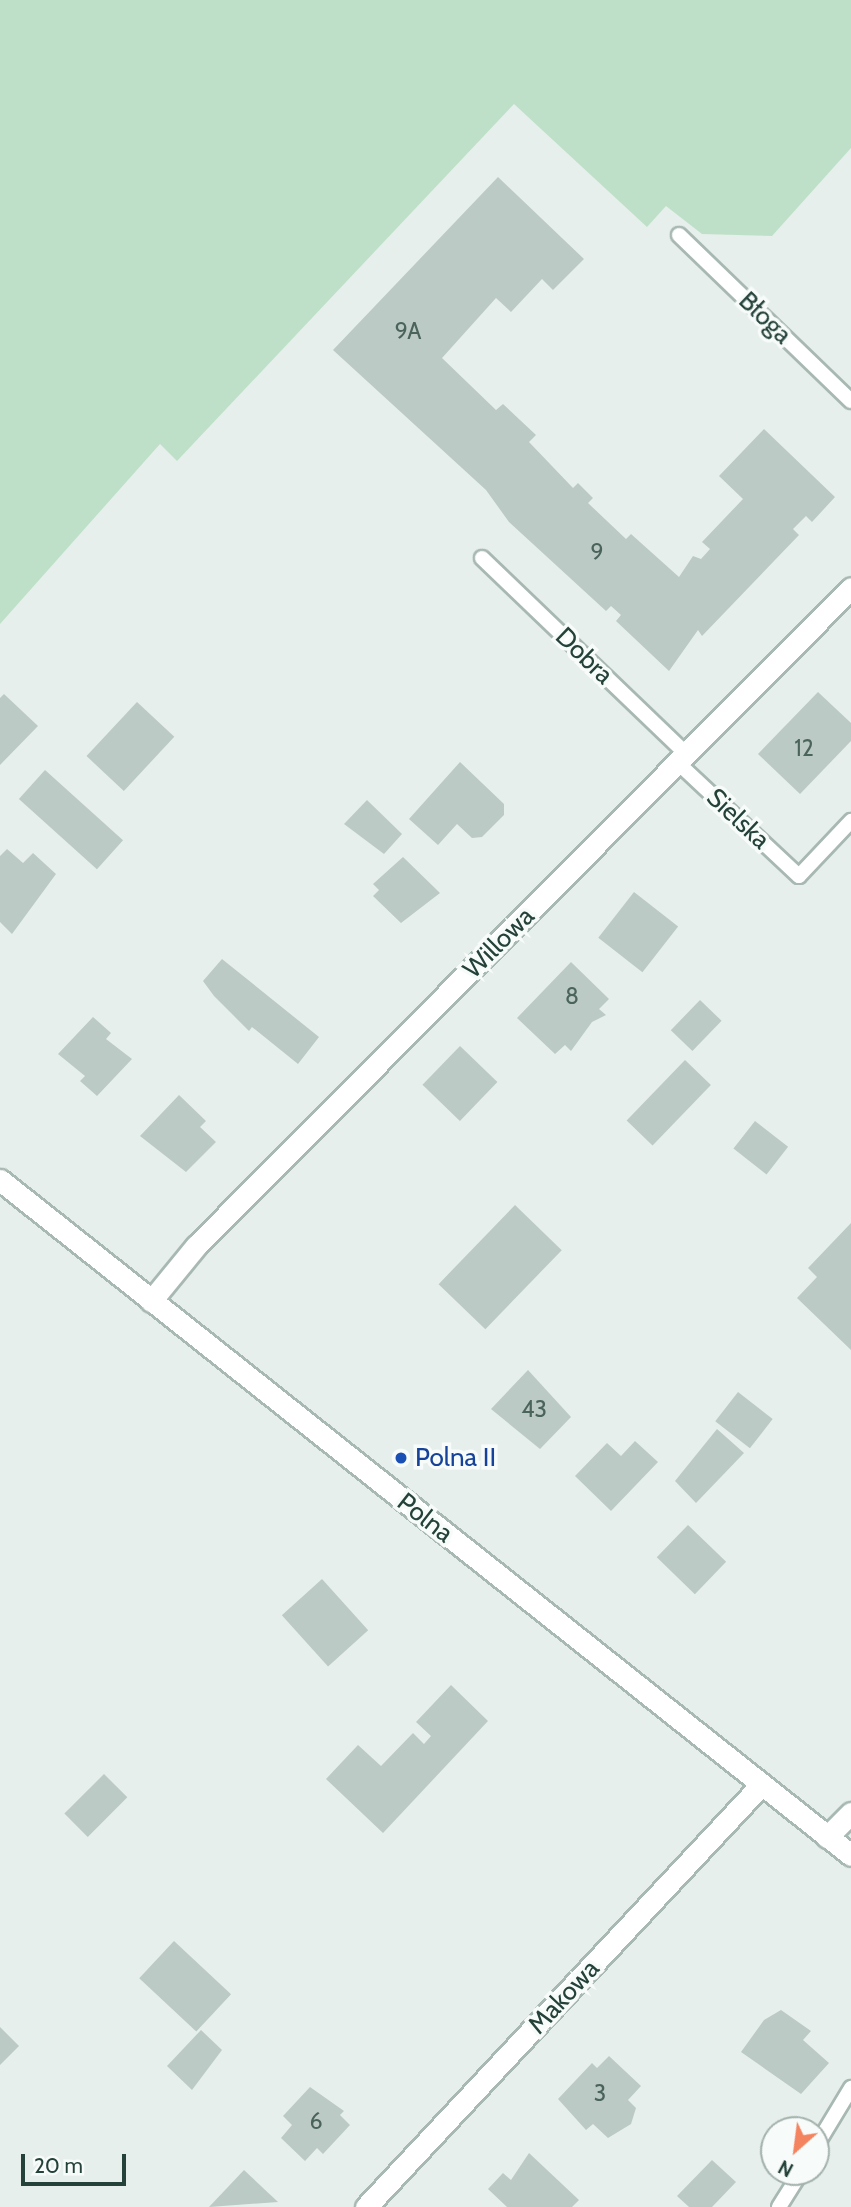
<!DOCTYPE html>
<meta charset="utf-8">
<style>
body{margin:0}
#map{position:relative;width:851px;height:2207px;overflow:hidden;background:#e6efeb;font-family:Cabin,sans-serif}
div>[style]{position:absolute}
.green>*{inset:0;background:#bfe0c8}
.building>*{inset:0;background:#bbcac4;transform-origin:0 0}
.roads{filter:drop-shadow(2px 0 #a8b8b2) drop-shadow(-2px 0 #a8b8b2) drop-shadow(0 2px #a8b8b2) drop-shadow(0 -2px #a8b8b2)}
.lane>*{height:14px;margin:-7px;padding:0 7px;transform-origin:7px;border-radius:7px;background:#fff}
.street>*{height:21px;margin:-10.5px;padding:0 10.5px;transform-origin:10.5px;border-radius:10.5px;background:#fff}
.secondary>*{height:21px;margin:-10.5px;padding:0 10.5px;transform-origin:10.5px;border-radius:10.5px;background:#fff}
.dots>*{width:19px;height:19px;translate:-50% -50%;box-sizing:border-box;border:4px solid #f7fbf9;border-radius:50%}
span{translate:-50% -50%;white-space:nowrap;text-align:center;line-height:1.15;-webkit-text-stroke:7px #f7fbf9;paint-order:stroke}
.number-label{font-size:23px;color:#4a645c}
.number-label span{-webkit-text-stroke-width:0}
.street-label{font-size:26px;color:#24423a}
.transit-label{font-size:26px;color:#164399}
.left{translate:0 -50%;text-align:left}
.north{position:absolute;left:760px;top:2116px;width:70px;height:70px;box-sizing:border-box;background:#f7fbf9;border:2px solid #a3b1ad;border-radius:50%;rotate:208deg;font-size:19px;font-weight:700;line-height:28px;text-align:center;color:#24423a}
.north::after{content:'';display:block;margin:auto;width:24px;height:32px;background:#f4845f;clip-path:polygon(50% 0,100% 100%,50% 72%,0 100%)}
.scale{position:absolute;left:21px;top:2154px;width:105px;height:32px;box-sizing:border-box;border:4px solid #24423a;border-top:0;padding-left:9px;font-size:21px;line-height:24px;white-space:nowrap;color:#24423a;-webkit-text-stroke:5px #f7fbf9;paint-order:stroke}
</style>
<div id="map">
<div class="green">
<i style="clip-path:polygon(0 0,851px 0,851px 148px,772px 236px,702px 234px,666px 206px,647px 227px,514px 104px,177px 461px,160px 444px,0 624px)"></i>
</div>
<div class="building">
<i style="clip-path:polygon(498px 177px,584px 259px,553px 290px,542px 279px,511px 312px,496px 298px,442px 358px,496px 410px,503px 404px,536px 435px,529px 442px,573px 488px,578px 483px,593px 498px,588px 503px,626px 539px,631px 534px,679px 577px,693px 556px,701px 559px,710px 549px,702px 542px,743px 499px,719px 476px,764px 429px,835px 497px,812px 522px,806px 516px,793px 529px,799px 535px,702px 636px,698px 630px,669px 671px,616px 621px,621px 615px,611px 606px,606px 611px,509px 522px,486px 490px,333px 350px)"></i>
<i style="clip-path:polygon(818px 692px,851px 723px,851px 741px,800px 794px,758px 754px)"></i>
<i style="clip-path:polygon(4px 694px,38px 726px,0 765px,0 698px)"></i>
<i style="left:137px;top:702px;width:51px;height:74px;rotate:43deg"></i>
<i style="clip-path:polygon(460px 762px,504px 804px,504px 815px,482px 837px,472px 838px,457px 824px,438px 845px,409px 819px)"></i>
<i style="left:45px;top:770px;width:105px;height:39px;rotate:42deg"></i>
<i style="clip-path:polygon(367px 800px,402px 834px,384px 854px,344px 824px)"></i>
<i style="clip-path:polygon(7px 849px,23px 863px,33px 853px,56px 874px,12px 934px,0 922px,0 856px)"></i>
<i style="clip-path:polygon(403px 857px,440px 893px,401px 923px,373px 896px,379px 890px,373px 884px)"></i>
<i style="left:634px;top:892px;width:56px;height:58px;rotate:38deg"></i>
<i style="clip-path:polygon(222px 959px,319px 1037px,298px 1064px,252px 1027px,249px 1031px,214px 996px,203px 981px)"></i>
<i style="clip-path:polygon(571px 962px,609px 999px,599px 1009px,606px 1015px,592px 1022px,571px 1051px,565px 1045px,555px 1054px,517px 1018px)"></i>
<i style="left:700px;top:1000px;width:30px;height:42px;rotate:44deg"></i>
<i style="clip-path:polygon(93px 1017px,111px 1033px,106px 1039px,132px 1059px,97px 1096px,80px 1081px,85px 1076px,58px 1054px)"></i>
<i style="left:460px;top:1046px;width:52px;height:54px;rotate:44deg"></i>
<i style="left:685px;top:1060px;width:36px;height:84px;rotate:44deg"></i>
<i style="clip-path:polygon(179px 1095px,206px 1121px,200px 1127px,216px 1142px,186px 1172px,140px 1136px)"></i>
<i style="left:755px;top:1121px;width:42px;height:35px;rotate:38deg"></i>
<i style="left:515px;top:1205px;width:65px;height:110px;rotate:44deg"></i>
<i style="clip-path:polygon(851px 1223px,851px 1350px,797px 1298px,817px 1277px,808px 1268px)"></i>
<i style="clip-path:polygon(528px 1370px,571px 1417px,540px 1449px,491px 1409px)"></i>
<i style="left:738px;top:1392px;width:44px;height:37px;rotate:38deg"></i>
<i style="clip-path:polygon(717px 1429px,744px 1453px,696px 1503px,675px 1481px)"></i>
<i style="clip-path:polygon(635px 1441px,658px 1462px,611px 1511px,575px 1476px,607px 1443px,621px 1456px)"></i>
<i style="left:688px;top:1525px;width:53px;height:45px;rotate:44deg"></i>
<i style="left:322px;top:1579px;width:69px;height:54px;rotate:48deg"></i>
<i style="clip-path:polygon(451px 1685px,488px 1721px,383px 1833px,326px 1779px,358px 1745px,381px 1766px,413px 1733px,424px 1744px,431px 1736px,416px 1722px)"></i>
<i style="left:104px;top:1774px;width:33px;height:56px;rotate:45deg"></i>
<i style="left:174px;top:1941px;width:78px;height:51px;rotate:43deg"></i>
<i style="clip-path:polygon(781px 2010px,811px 2031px,803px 2040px,829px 2063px,801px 2094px,741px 2052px,764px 2020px)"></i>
<i style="clip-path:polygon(0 2027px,19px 2046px,0 2065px)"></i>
<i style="clip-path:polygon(201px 2030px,222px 2050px,192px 2090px,167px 2066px)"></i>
<i style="clip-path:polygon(609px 2056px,641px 2086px,628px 2100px,636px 2108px,631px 2124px,608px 2138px,593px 2124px,586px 2130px,558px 2099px,592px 2063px,597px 2068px)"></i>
<i style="clip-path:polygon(310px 2087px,344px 2111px,340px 2115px,350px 2125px,323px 2154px,317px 2148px,305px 2161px,281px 2138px,292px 2125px,283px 2116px)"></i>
<i style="clip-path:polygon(529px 2153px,579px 2200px,572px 2207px,507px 2207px,488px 2189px,503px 2173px,511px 2180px)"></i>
<i style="clip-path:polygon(712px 2160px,736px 2182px,712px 2207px,689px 2207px,677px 2196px)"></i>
<i style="clip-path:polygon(244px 2170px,278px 2202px,209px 2207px)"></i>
</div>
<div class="roads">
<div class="lane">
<i style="left:679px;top:235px;width:239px;rotate:44deg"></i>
<i style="left:482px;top:558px;width:281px;rotate:43.8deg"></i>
<i style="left:677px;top:762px;width:167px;rotate:43.1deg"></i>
<i style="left:799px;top:876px;width:76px;rotate:-46.6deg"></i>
<i style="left:816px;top:2146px;width:68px;rotate:-58.9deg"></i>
<i style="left:779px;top:2207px;width:41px;rotate:-57.8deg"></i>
</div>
<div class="street">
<i style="left:151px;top:1301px;width:71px;rotate:-50.7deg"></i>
<i style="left:196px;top:1246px;width:928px;rotate:-45.13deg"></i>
<i style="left:827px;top:1837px;width:34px;rotate:-45deg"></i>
<i style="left:366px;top:2207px;width:578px;rotate:-46.89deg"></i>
</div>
<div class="secondary">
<i style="left:0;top:1180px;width:1086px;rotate:38.42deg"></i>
</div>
</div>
<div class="dots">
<i style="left:401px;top:1458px;background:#1a4fb4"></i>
</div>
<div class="number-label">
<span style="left:408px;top:331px">9A</span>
<span style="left:597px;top:552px">9</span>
<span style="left:804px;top:748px">12</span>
<span style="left:572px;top:996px">8</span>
<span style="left:534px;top:1409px">43</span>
<span style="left:600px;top:2093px">3</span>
<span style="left:316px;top:2121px">6</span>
</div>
<div class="street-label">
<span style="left:765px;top:318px;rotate:44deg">Błoga</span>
<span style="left:584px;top:656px;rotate:44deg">Dobra</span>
<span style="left:738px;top:819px;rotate:43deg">Sielska</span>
<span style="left:499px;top:943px;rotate:-45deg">Willowa</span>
<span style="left:425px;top:1518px;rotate:38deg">Polna</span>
<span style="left:564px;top:1997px;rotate:-47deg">Makowa</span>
</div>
<div class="transit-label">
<span class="left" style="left:415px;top:1458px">Polna II</span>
</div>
<div class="north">N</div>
<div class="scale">20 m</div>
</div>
